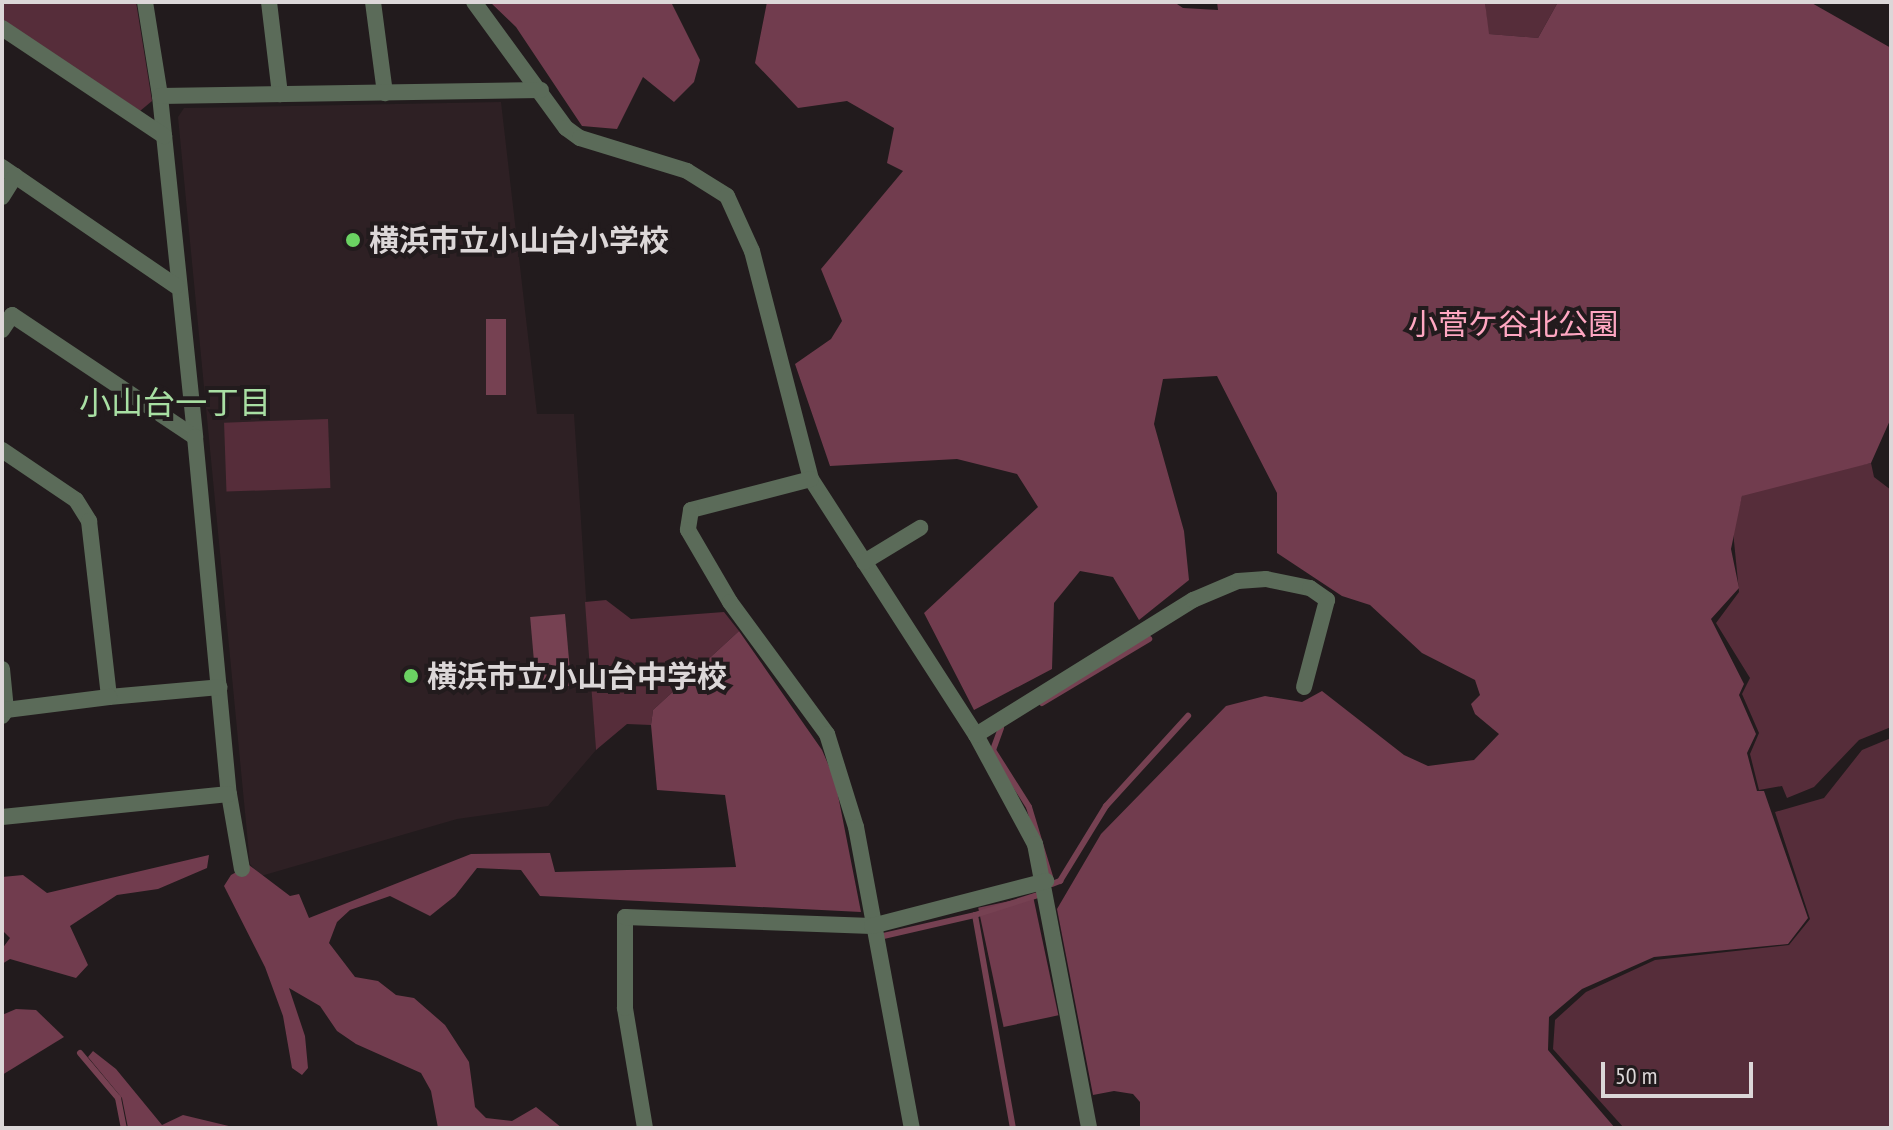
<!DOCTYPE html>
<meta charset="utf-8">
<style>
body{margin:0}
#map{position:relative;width:1893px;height:1130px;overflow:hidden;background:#221b1d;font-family:"PT Sans Narrow","Noto Sans JP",sans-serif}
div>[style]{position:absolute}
.built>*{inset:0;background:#2e2024}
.green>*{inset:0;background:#562d3a;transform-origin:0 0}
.forest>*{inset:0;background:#713c4e;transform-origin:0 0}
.water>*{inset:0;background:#764152;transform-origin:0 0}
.stream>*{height:6px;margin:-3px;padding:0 3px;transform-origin:3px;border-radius:3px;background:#764152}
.minor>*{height:16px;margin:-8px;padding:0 8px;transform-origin:8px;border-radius:8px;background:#5b6b59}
.dots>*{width:22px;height:22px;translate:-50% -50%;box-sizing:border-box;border:4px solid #221b1d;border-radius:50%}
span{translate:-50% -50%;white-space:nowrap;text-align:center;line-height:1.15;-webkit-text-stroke:8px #221b1d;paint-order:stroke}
.poi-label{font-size:30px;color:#dcd7d8;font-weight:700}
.left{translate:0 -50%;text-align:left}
.park-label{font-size:30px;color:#ffa7c2}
.neighbourhood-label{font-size:32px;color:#a8dfa3}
.frame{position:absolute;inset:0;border:4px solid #dcd7d8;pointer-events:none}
.scale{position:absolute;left:1601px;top:1062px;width:152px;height:36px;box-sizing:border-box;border:4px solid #dcd7d8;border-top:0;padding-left:10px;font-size:24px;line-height:28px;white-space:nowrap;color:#dcd7d8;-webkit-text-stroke:6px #221b1d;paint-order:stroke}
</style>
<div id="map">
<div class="built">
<i style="clip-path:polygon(501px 102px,537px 414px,574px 414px,596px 750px,548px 806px,457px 819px,261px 876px,250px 864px,178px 117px,184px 108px)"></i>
</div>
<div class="green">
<i style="clip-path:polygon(2px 2px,136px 2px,152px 101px,140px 111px,2px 20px)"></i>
<i style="clip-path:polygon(1485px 2px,1558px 2px,1538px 38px,1488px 34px)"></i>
<i style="left:328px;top:419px;width:69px;height:104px;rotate:88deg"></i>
<i style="clip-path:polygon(1871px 463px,1874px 477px,1891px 490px,1891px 727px,1859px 740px,1814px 787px,1787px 798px,1782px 786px,1759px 790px,1750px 754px,1759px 733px,1742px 694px,1750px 678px,1716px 623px,1739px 592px,1733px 531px,1742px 496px,1757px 485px)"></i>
<i style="clip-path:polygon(606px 600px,631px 619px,724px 612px,739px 631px,653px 710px,651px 725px,627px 724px,596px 750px,585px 602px)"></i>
<i style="clip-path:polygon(1891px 738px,1891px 1128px,1624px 1128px,1553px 1049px,1555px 1020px,1586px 992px,1655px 960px,1789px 945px,1810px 919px,1775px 812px,1824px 798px,1862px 750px)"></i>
</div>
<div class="forest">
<i style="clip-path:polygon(490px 2px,671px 2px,700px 60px,694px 82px,674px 102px,643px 77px,617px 129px,582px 126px,516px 27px)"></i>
<i style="clip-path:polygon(767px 2px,1174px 2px,1183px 8px,1218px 10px,1217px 2px,1485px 2px,1489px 34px,1538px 38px,1558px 2px,1810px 2px,1891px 48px,1891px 418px,1871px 463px,1742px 496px,1731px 549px,1739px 588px,1711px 619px,1744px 684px,1739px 695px,1756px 734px,1747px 753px,1757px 791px,1764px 791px,1808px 918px,1788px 944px,1654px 957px,1582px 989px,1549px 1017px,1548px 1050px,1615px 1128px,1140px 1128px,1140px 1102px,1133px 1094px,1114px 1091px,1093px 1095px,1057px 909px,1101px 834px,1226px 706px,1265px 696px,1302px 702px,1322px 691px,1404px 755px,1428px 766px,1474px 760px,1499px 734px,1475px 714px,1471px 704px,1480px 695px,1475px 680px,1422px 653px,1370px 605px,1342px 596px,1277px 553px,1277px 493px,1217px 376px,1163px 379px,1154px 424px,1184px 531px,1189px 580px,1139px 620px,1113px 577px,1080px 571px,1054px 603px,1052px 669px,974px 710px,924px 613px,1038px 507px,1017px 474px,957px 459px,830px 466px,795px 364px,831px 339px,842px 321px,821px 269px,903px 171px,887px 163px,894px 128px,847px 101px,798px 108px,755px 63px)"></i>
<i style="clip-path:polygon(739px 631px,822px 750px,835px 780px,861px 912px,540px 896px,521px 870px,477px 868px,455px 896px,430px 916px,390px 896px,350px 910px,337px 922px,329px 943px,355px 977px,378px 981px,396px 995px,414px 998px,445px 1025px,469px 1062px,475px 1107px,486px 1118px,512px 1121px,536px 1107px,562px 1128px,438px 1128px,431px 1091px,421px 1073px,356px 1044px,337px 1031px,320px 1006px,289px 988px,305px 1036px,308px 1068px,302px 1075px,292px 1068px,283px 1016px,265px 967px,224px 886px,231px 875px,249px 865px,290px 896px,299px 894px,309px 918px,471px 854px,550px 853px,555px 872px,736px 867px,725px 795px,657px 790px,651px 725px,653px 710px)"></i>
<i style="clip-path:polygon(209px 855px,207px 868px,158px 889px,117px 895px,70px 926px,88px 965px,76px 978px,10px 959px,2px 964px,2px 949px,10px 938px,2px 930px,2px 877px,23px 875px,47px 893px)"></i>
<i style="left:1033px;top:896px;width:122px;height:56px;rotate:78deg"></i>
<i style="clip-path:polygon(16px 1009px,36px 1010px,64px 1037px,2px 1075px,2px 1015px)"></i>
<i style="clip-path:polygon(93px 1051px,116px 1069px,162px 1125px,183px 1115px,237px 1128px,128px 1128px,122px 1098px,88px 1057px)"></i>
</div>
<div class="water">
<i style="left:486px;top:319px;width:20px;height:76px"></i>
<i style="left:565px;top:614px;width:72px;height:35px;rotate:85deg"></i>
</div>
<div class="stream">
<i style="left:1042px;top:703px;width:125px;rotate:-30.9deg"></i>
<i style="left:1001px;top:728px;width:23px;rotate:110deg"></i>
<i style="left:993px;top:750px;width:67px;rotate:57.7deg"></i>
<i style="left:1029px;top:807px;width:76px;rotate:73.2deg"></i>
<i style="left:1052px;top:884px;width:9px;rotate:-21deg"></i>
<i style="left:1060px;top:881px;width:88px;rotate:-58.5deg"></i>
<i style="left:1106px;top:806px;width:122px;rotate:-47.7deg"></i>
<i style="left:975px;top:915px;width:216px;rotate:79.9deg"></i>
<i style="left:879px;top:937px;width:98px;rotate:-12.9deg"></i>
<i style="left:975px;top:915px;width:69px;rotate:-17.7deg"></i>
<i style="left:80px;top:1053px;width:59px;rotate:49.8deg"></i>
<i style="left:118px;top:1098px;width:31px;rotate:79deg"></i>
</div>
<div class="minor">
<i style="left:145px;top:2px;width:95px;rotate:80.9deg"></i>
<i style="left:160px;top:96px;width:343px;rotate:84.1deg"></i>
<i style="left:269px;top:2px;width:93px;rotate:83.2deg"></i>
<i style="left:373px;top:2px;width:92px;rotate:82.5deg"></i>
<i style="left:474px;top:2px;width:156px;rotate:53.9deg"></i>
<i style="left:566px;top:128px;width:17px;rotate:36deg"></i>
<i style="left:580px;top:138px;width:112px;rotate:17.1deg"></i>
<i style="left:687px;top:171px;width:47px;rotate:32deg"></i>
<i style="left:727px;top:196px;width:60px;rotate:65.6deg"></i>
<i style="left:752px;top:251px;width:236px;rotate:75.5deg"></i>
<i style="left:811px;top:479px;width:305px;rotate:57.2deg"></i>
<i style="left:976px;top:735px;width:124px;rotate:61.6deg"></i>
<i style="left:1035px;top:844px;width:289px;rotate:79.2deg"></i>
<i style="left:2px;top:28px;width:195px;rotate:33.7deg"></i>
<i style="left:160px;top:96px;width:381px;rotate:-0.9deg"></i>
<i style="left:2px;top:167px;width:211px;rotate:34.4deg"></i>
<i style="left:2px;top:197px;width:25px;rotate:-58deg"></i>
<i style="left:2px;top:330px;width:18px;rotate:-56deg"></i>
<i style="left:12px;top:315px;width:220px;rotate:33.7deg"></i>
<i style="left:195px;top:437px;width:359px;rotate:84.6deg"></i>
<i style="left:229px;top:794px;width:76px;rotate:80.2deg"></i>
<i style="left:2px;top:450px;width:89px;rotate:34deg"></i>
<i style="left:76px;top:500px;width:25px;rotate:58deg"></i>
<i style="left:89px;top:521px;width:177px;rotate:83.5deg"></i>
<i style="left:109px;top:697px;width:111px;rotate:-5.1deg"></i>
<i style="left:811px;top:479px;width:124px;rotate:165.5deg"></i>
<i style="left:691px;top:510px;width:20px;rotate:99deg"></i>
<i style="left:688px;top:530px;width:83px;rotate:59.7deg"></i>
<i style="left:730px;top:602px;width:164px;rotate:53.7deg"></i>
<i style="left:827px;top:734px;width:97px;rotate:72.7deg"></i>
<i style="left:856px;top:827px;width:306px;rotate:79.5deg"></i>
<i style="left:864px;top:562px;width:66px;rotate:-31.3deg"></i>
<i style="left:2px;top:669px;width:41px;rotate:84.4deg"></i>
<i style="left:2px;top:716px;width:7px;rotate:-56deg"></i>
<i style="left:6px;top:710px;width:104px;rotate:-7.2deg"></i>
<i style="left:976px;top:735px;width:256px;rotate:-31.9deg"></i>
<i style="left:1193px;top:600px;width:49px;rotate:-22.9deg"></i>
<i style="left:1238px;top:581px;width:28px;rotate:-4deg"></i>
<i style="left:1266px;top:579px;width:45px;rotate:11.6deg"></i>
<i style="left:1310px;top:588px;width:21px;rotate:35deg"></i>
<i style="left:1327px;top:600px;width:90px;rotate:104.8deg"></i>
<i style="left:2px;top:817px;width:228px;rotate:-5.8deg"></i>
<i style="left:645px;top:1128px;width:122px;rotate:-99.5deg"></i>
<i style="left:625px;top:1008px;width:91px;rotate:-90deg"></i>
<i style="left:625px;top:917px;width:247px;rotate:2.1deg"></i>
<i style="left:872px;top:926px;width:180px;rotate:-14.5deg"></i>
</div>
<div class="dots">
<i style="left:353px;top:240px;background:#6bd363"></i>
<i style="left:411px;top:676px;background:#6bd363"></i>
</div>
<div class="poi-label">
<span class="left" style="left:369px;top:240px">横浜市立小山台小学校</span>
<span class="left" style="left:427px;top:676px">横浜市立小山台中学校</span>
</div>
<div class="park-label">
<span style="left:1513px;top:324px">小菅ケ谷北公園</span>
</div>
<div class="neighbourhood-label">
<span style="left:175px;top:402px">小山台一丁目</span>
</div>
<div class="frame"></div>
<div class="scale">50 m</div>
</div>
